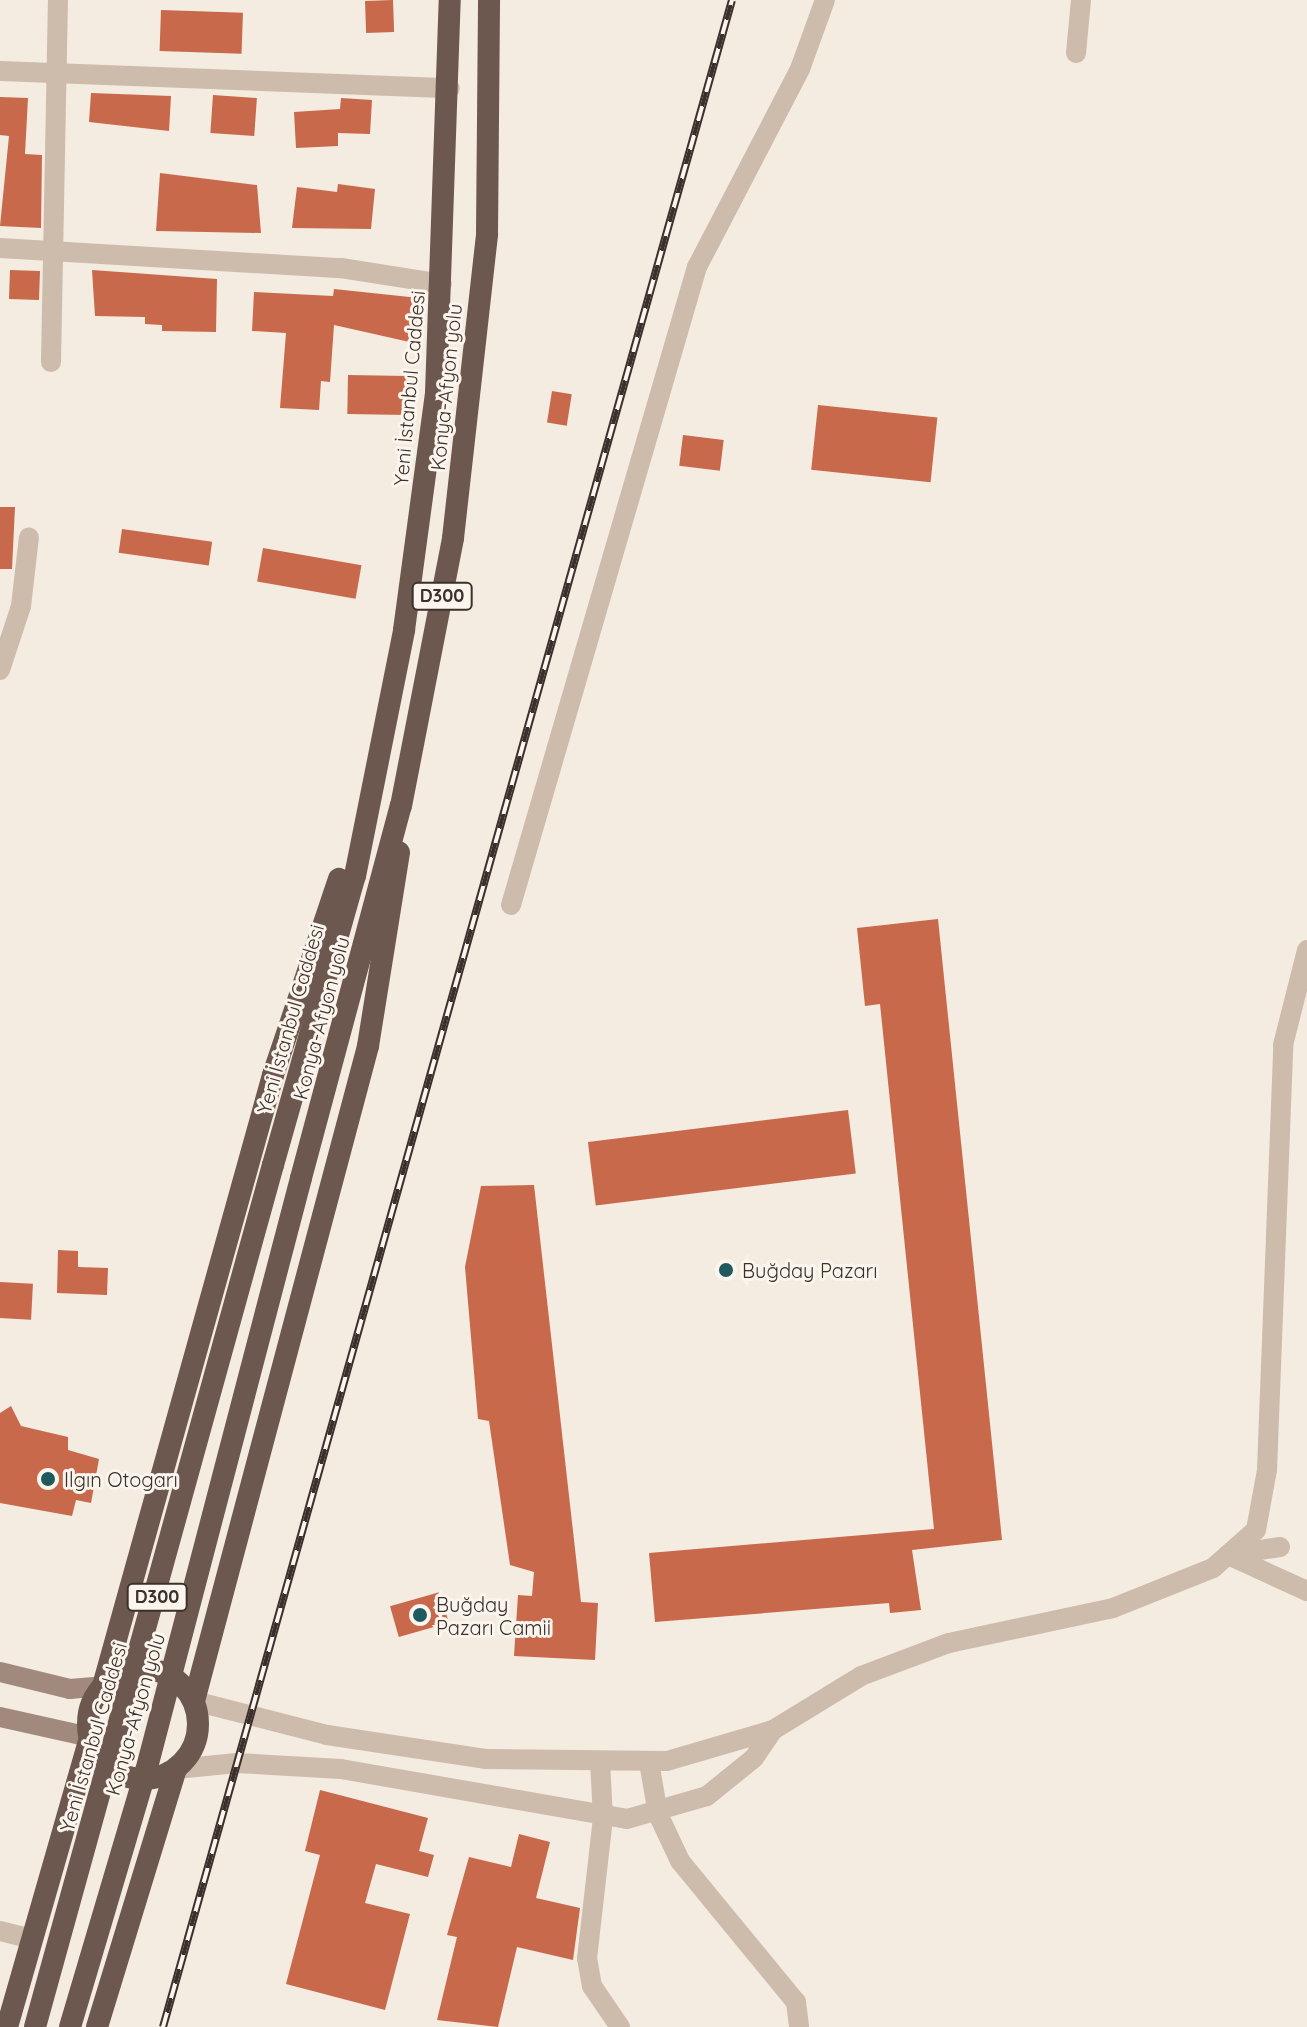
<!DOCTYPE html>
<meta charset="utf-8">
<style>
body{margin:0}
#map{position:relative;width:1307px;height:2027px;overflow:hidden;background:#f4ebe1;font-family:Quicksand,sans-serif}
div>[style]{position:absolute}
.building>*{inset:0;background:#c8694b;transform-origin:0 0}
.minor>*{height:20px;margin:-10px;padding:0 10px;transform-origin:10px;border-radius:10px;background:#cdbbac}
.tertiary>*{height:20px;margin:-10px;padding:0 10px;transform-origin:10px;border-radius:10px;background:#cdbbac}
.secondary>*{height:20px;margin:-10px;padding:0 10px;transform-origin:10px;border-radius:10px;background:#a18a7d}
.trunk>*{height:22px;margin:-11px;padding:0 11px;transform-origin:11px;border-radius:11px;background:#6c584f}
.trunk>.ring{margin:-11px;padding:0;box-sizing:content-box;background:none;border:22px solid #6c584f;border-radius:50%}
.rail>*{height:8px;margin-top:-4px;transform-origin:0;background:repeating-linear-gradient(90deg,#fbf5ee 0 15px,#3b302b 0 30px);box-sizing:border-box;border-block:2px solid #3b302b}
.trunk-bridge>*{height:22px;margin:-11px;padding:0 11px;transform-origin:11px;border-radius:11px;background:#6c584f}
.dots>*{width:22px;height:22px;translate:-50% -50%;box-sizing:border-box;border:4px solid #fbf5ee;border-radius:50%}
span{translate:-50% -50%;white-space:nowrap;text-align:center;line-height:1.15;-webkit-text-stroke:6px #fbf5ee;paint-order:stroke}
.shield-label span{padding:2px 6px;background:#fbf5ee;border:2px solid;border-radius:6px;-webkit-text-stroke-width:0}
.shield-label{font-size:18px;color:#3b302b;font-weight:700}
.street-label{font-size:20px;color:#3b302b}
.poi-label{font-size:20px;color:#3b302b}
.left{translate:0 -50%;text-align:left}
</style>
<div id="map">
<div class="building">
<i style="left:393px;top:0;width:32px;height:28px;rotate:88deg"></i>
<i style="left:161px;top:10px;width:82px;height:41px;rotate:2deg"></i>
<i style="clip-path:polygon(91px 93px,171px 96px,169px 131px,89px 122px)"></i>
<i style="left:213px;top:95px;width:44px;height:38px;rotate:4deg"></i>
<i style="clip-path:polygon(0 97px,28px 98px,25px 154px,42px 155px,41px 228px,0 226px,9px 136px,0 135px)"></i>
<i style="clip-path:polygon(341px 98px,372px 100px,370px 134px,338px 133px,338px 146px,296px 148px,294px 112px,340px 109px)"></i>
<i style="clip-path:polygon(160px 173px,257px 185px,261px 233px,156px 231px)"></i>
<i style="clip-path:polygon(338px 184px,375px 189px,371px 229px,292px 228px,297px 187px,337px 192px)"></i>
<i style="left:10px;top:270px;width:30px;height:29px;rotate:2deg"></i>
<i style="clip-path:polygon(92px 270px,217px 279px,216px 332px,162px 331px,162px 325px,145px 324px,145px 317px,95px 316px)"></i>
<i style="clip-path:polygon(334px 289px,419px 298px,414px 343px,334px 325px,330px 382px,321px 381px,319px 410px,280px 408px,286px 333px,252px 331px,254px 292px,333px 296px)"></i>
<i style="left:348px;top:375px;width:59px;height:39px;rotate:1deg"></i>
<i style="left:552px;top:391px;width:20px;height:32px;rotate:9deg"></i>
<i style="left:818px;top:405px;width:120px;height:65px;rotate:6deg"></i>
<i style="left:683px;top:435px;width:41px;height:31px;rotate:7deg"></i>
<i style="clip-path:polygon(0 507px,15px 507px,12px 569px,0 569px)"></i>
<i style="left:122px;top:529px;width:91px;height:24px;rotate:8deg"></i>
<i style="left:263px;top:548px;width:100px;height:34px;rotate:10deg"></i>
<i style="clip-path:polygon(938px 919px,1002px 1540px,912px 1550px,921px 1610px,890px 1613px,889px 1603px,655px 1622px,649px 1553px,934px 1529px,880px 1004px,865px 1006px,857px 928px)"></i>
<i style="left:848px;top:1110px;width:64px;height:262px;rotate:83deg"></i>
<i style="clip-path:polygon(534px 1185px,581px 1602px,598px 1603px,595px 1660px,514px 1656px,518px 1595px,532px 1596px,534px 1572px,510px 1565px,489px 1421px,478px 1419px,465px 1267px,481px 1186px)"></i>
<i style="clip-path:polygon(58px 1250px,78px 1251px,78px 1267px,108px 1268px,107px 1295px,57px 1293px)"></i>
<i style="left:0;top:1282px;width:33px;height:36px;rotate:3deg"></i>
<i style="clip-path:polygon(11px 1406px,21px 1426px,68px 1437px,68px 1450px,99px 1459px,91px 1503px,76px 1500px,72px 1516px,0 1503px,0 1413px)"></i>
<i style="left:440px;top:1592px;width:32px;height:52px;rotate:74deg"></i>
<i style="clip-path:polygon(320px 1790px,428px 1818px,419px 1851px,434px 1855px,428px 1877px,376px 1864px,365px 1903px,410px 1914px,385px 2010px,286px 1984px,320px 1855px,305px 1851px)"></i>
<i style="clip-path:polygon(519px 1834px,550px 1842px,536px 1898px,580px 1908px,573px 1960px,517px 1947px,498px 2027px,437px 2020px,457px 1937px,447px 1935px,469px 1857px,511px 1867px)"></i>
</div>
<div class="minor">
<i style="left:1076px;top:53px;width:53px;rotate:-84.6deg"></i>
<i style="left:0;top:71px;width:450px;rotate:2.2deg"></i>
<i style="left:0;top:248px;width:342px;rotate:3.4deg"></i>
<i style="left:341px;top:268px;width:102px;rotate:9deg"></i>
<i style="left:51px;top:362px;width:362px;rotate:-88.9deg"></i>
<i style="left:0;top:670px;width:67px;rotate:-71.8deg"></i>
<i style="left:21px;top:606px;width:69px;rotate:-83.4deg"></i>
<i style="left:511px;top:905px;width:665px;rotate:-73.75deg"></i>
<i style="left:697px;top:267px;width:223px;rotate:-62.5deg"></i>
<i style="left:800px;top:69px;width:73px;rotate:-70.1deg"></i>
<i style="left:1280px;top:1547px;width:53px;rotate:171.3deg"></i>
<i style="left:1228px;top:1555px;width:87px;rotate:24.5deg"></i>
<i style="left:600px;top:1762px;width:56px;rotate:86.9deg"></i>
<i style="left:603px;top:1818px;width:141px;rotate:96.5deg"></i>
<i style="left:587px;top:1958px;width:28px;rotate:80deg"></i>
<i style="left:592px;top:1986px;width:50px;rotate:55.7deg"></i>
<i style="left:649px;top:1762px;width:53px;rotate:80.2deg"></i>
<i style="left:658px;top:1814px;width:52px;rotate:64.9deg"></i>
<i style="left:680px;top:1861px;width:183px;rotate:50.6deg"></i>
<i style="left:796px;top:2002px;width:25px;rotate:83deg"></i>
<i style="left:0;top:1931px;width:32px;rotate:14deg"></i>
</div>
<div class="tertiary">
<i style="left:194px;top:1701px;width:137px;rotate:14.3deg"></i>
<i style="left:327px;top:1735px;width:160px;rotate:8.6deg"></i>
<i style="left:485px;top:1759px;width:182px;rotate:0.6deg"></i>
<i style="left:667px;top:1761px;width:110px;rotate:-16.3deg"></i>
<i style="left:773px;top:1730px;width:103px;rotate:-31.5deg"></i>
<i style="left:861px;top:1676px;width:94px;rotate:-20.6deg"></i>
<i style="left:949px;top:1643px;width:168px;rotate:-12deg"></i>
<i style="left:1113px;top:1608px;width:108px;rotate:-21.8deg"></i>
<i style="left:1213px;top:1568px;width:57px;rotate:-41.5deg"></i>
<i style="left:1256px;top:1530px;width:61px;rotate:-79.6deg"></i>
<i style="left:1267px;top:1470px;width:425px;rotate:-87.8deg"></i>
<i style="left:1283px;top:1045px;width:98px;rotate:-75.8deg"></i>
<i style="left:176px;top:1769px;width:61px;rotate:-5.6deg"></i>
<i style="left:237px;top:1763px;width:104px;rotate:3.3deg"></i>
<i style="left:341px;top:1769px;width:290px;rotate:9.9deg"></i>
<i style="left:627px;top:1819px;width:83px;rotate:-16deg"></i>
<i style="left:707px;top:1796px;width:60px;rotate:-39deg"></i>
<i style="left:754px;top:1758px;width:34px;rotate:-56deg"></i>
</div>
<div class="secondary">
<i style="left:0;top:1672px;width:72px;rotate:13.7deg"></i>
<i style="left:70px;top:1689px;width:33px;rotate:-5deg"></i>
<i style="left:0;top:1717px;width:92px;rotate:12.5deg"></i>
</div>
<div class="trunk">
<i style="left:273px;top:1165px;width:300px;rotate:-74.2deg"></i>
<i style="left:355px;top:876px;width:251px;rotate:-78.7deg"></i>
<i style="left:404px;top:630px;width:239px;rotate:-82.3deg"></i>
<i style="left:436px;top:393px;width:393px;rotate:-88deg"></i>
<i style="left:301px;top:1178px;width:385px;rotate:-75deg"></i>
<i style="left:401px;top:806px;width:273px;rotate:-79deg"></i>
<i style="left:453px;top:538px;width:306px;rotate:-83.6deg"></i>
<i style="left:487px;top:234px;width:234px;rotate:-89.5deg"></i>
<i class="ring" style="left:88px;top:1669px;width:88px;height:88px"></i>
<i style="left:103px;top:1686px;width:634px;rotate:-74.45deg"></i>
<i style="left:273px;top:1075px;width:207px;rotate:-71.4deg"></i>
<i style="left:194px;top:1701px;width:678px;rotate:-75.12deg"></i>
<i style="left:368px;top:1046px;width:196px;rotate:-80.9deg"></i>
<i style="left:7px;top:2027px;width:302px;rotate:-74deg"></i>
<i style="left:97px;top:2027px;width:270px;rotate:-73deg"></i>
</div>
<div class="rail">
<i style="left:163px;top:2027px;width:2105px;rotate:-74.32deg"></i>
</div>
<div class="trunk-bridge">
<i style="left:35px;top:2027px;width:894px;rotate:-74.57deg"></i>
<i style="left:70px;top:2027px;width:267px;rotate:-73.5deg"></i>
<i style="left:146px;top:1771px;width:613px;rotate:-75.35deg"></i>
</div>
<div class="dots">
<i style="left:726px;top:1270px;background:#1f5a5e"></i>
<i style="left:48px;top:1479px;background:#1f5a5e"></i>
<i style="left:420px;top:1615px;background:#1f5a5e"></i>
</div>
<div class="shield-label">
<span style="left:442px;top:596px">D300</span>
<span style="left:157px;top:1597px">D300</span>
</div>
<div class="street-label">
<span style="left:446px;top:387px;rotate:-84deg">Konya-Afyon yolu</span>
<span style="left:409px;top:388px;rotate:-85deg">Yeni İstanbul Caddesi</span>
<span style="left:321px;top:1018px;rotate:-75deg">Konya-Afyon yolu</span>
<span style="left:290px;top:1019px;rotate:-74deg">Yeni İstanbul Caddesi</span>
<span style="left:135px;top:1714px;rotate:-74deg">Konya-Afyon yolu</span>
<span style="left:93px;top:1737px;rotate:-74deg">Yeni İstanbul Caddesi</span>
</div>
<div class="poi-label">
<span class="left" style="left:742px;top:1270px">Buğday Pazarı</span>
<span class="left" style="left:64px;top:1479px">Ilgın Otogarı</span>
<span class="left" style="left:436px;top:1616px">Buğday<br>Pazarı Camii</span>
</div>
</div>
